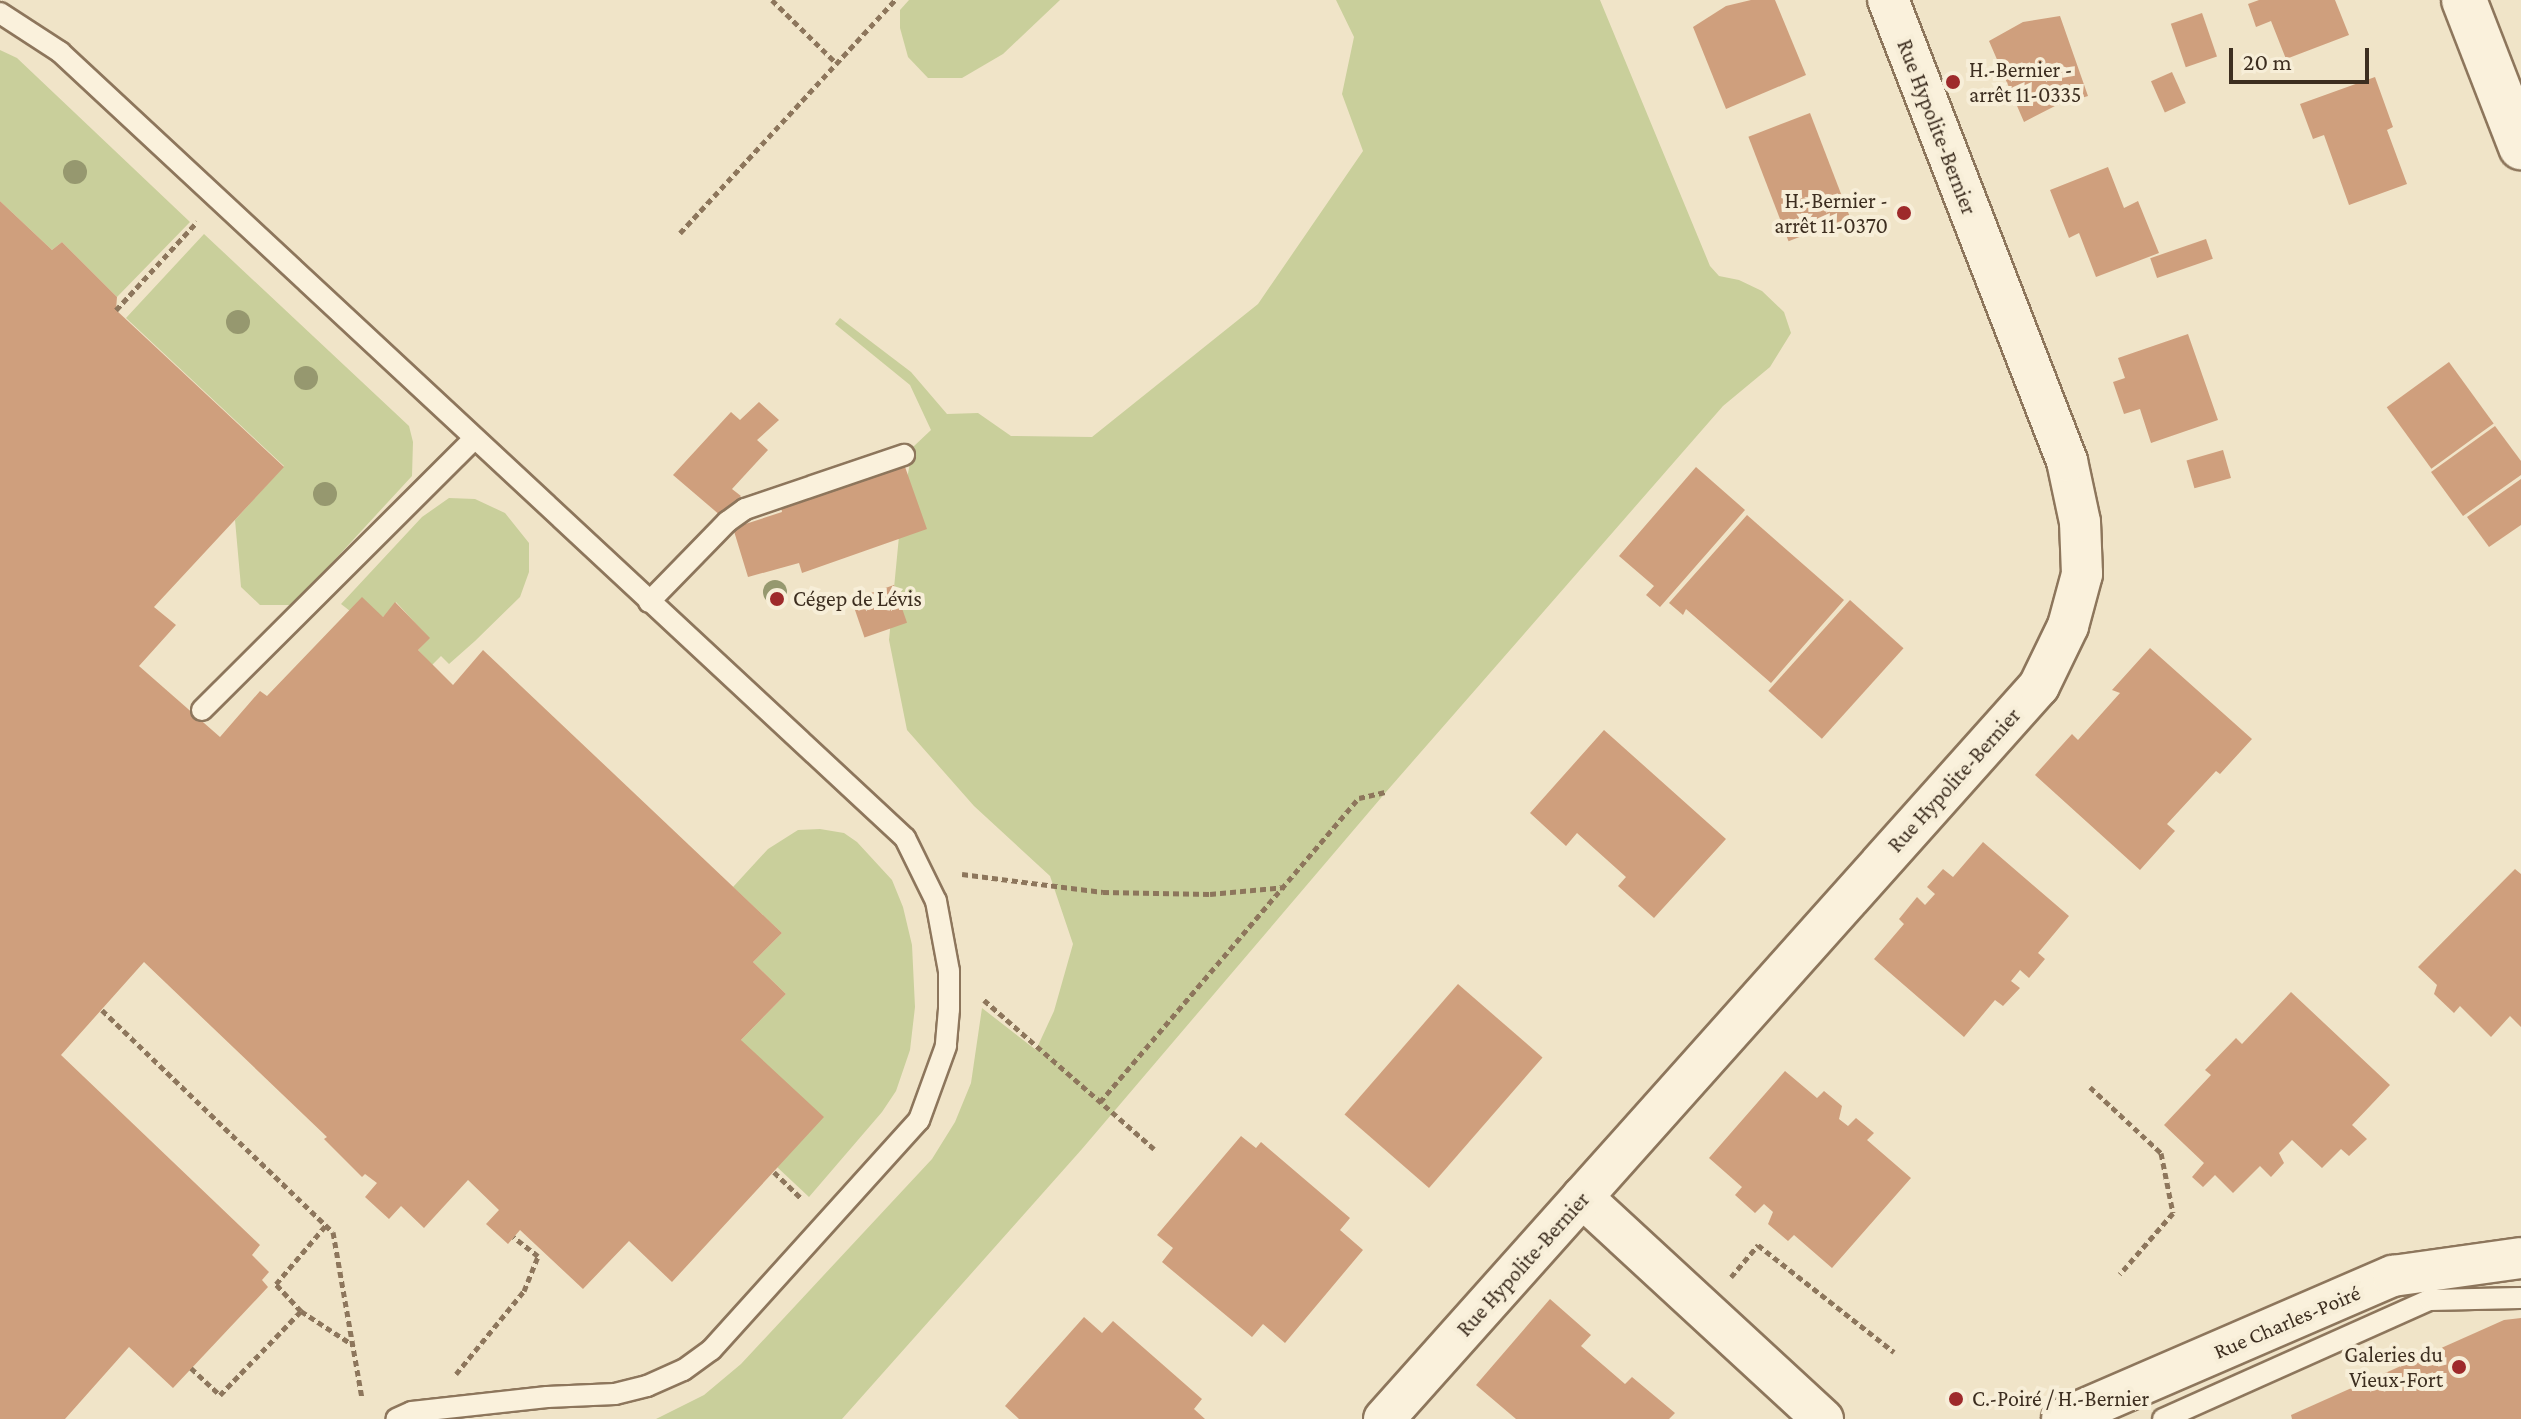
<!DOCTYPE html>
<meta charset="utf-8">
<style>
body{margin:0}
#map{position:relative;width:2521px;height:1419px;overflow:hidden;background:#f0e4c8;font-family:"Crimson Pro",serif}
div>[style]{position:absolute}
.green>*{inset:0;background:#c9cf9b}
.building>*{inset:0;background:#cf9f7d;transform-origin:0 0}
.path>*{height:5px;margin-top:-2.5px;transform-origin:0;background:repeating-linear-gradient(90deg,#8d765c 0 6px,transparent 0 10px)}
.roads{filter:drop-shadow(2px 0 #8d765c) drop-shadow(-2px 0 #8d765c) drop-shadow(0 2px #8d765c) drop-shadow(0 -2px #8d765c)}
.lane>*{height:20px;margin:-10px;padding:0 10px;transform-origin:10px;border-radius:10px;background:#faf1dc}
.street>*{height:40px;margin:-20px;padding:0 20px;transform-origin:20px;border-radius:20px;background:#faf1dc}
.secondary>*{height:44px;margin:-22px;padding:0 22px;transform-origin:22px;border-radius:22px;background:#faf1dc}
.trees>*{width:24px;height:24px;margin:-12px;border-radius:50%;background:#96986f}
.dots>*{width:22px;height:22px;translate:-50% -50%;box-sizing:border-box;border:4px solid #f7eed8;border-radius:50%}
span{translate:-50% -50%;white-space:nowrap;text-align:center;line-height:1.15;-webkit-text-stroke:8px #f7eed8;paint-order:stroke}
.poi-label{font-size:22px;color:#3d2e20}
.left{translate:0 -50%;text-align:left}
.right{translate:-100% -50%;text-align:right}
.street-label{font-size:22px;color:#3d2e20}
.scale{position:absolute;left:2229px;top:48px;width:140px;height:36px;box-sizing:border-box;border:4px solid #3d2e20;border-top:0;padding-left:10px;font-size:24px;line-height:28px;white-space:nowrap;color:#3d2e20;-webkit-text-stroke:6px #f7eed8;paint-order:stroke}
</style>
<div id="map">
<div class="green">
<i style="clip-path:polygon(909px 0,1060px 0,1003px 54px,962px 78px,928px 78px,908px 57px,900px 28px,900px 10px)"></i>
<i style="clip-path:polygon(1336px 0,1600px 0,1710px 266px,1719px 276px,1739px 280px,1762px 291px,1784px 312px,1791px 333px,1770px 367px,1723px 406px,1386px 792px,1082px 1149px,842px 1419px,656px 1419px,704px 1395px,741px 1364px,932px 1159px,955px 1122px,971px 1083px,982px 1008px,1036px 1050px,1054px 1011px,1073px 944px,1050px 876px,974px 806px,907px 730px,889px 640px,902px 505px,913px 447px,931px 430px,910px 385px,835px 324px,840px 318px,911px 372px,947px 414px,978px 413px,1011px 436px,1092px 437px,1258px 304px,1363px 151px,1342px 94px,1354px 37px)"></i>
<i style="clip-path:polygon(0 50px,17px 58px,190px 222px,117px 297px,62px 242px,52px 250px,0 201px)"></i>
<i style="clip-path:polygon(204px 234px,409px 426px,413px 442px,412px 476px,293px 605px,260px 605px,241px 587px,235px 520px,284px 466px,126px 318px)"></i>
<i style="clip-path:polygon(449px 498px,475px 499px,505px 513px,529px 543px,529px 572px,520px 597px,475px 641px,449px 664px,441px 656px,432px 665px,418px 650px,429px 638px,396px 602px,383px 617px,350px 611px,341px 604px,422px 517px)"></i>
<i style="clip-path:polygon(820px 829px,844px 833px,857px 842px,892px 880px,903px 907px,912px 945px,915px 1007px,910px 1050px,896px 1091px,882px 1112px,809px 1197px,777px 1167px,741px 1040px,786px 994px,753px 962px,782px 933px,733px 887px,768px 849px,798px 830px)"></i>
</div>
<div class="building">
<i style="clip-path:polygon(1751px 0,1775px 0,1806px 75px,1726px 109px,1693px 27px,1726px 6px)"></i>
<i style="clip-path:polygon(2259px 0,2335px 0,2349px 35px,2286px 59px,2271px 21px,2256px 27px,2248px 4px)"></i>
<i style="left:2202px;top:13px;width:46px;height:33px;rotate:71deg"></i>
<i style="clip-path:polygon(2060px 16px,2088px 96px,2055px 106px,2024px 122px,1989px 41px,2023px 22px)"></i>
<i style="left:2172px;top:72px;width:34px;height:23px;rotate:66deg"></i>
<i style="clip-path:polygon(2375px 77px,2393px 127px,2387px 130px,2407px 184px,2349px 205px,2324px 135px,2313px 139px,2300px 104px)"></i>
<i style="left:1810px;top:113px;width:112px;height:66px;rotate:69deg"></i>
<i style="clip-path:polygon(2108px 167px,2124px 208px,2138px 201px,2159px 253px,2096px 277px,2079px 233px,2069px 238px,2050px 190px)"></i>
<i style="clip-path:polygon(0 201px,52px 250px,62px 242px,117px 297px,116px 310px,284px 467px,154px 607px,176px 625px,139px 666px,220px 737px,260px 691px,267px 696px,362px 597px,383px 617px,395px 602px,430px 638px,418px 650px,453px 685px,483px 650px,782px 933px,753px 962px,786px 994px,741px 1040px,824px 1117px,672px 1282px,629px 1241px,583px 1289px,520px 1230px,508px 1244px,486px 1224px,499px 1210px,468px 1180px,424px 1228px,401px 1206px,389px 1219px,365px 1197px,377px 1183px,365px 1174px,362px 1177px,324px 1139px,327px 1137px,144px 962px,61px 1055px,260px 1245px,252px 1255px,269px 1272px,262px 1280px,268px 1287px,173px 1388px,129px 1347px,65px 1419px,0 1419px)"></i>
<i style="left:2206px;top:239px;width:21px;height:59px;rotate:71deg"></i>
<i style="clip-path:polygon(2188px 334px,2218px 420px,2151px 443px,2140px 409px,2124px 414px,2113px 382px,2125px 378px,2118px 358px)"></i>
<i style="left:2449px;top:362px;width:76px;height:77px;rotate:54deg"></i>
<i style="clip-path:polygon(759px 402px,779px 420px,757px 440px,768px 450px,732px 489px,741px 496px,721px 516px,673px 475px,731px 412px,740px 420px)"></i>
<i style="clip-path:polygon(2495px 426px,2521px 461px,2521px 475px,2463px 516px,2431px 472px)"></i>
<i style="left:2223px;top:450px;width:29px;height:38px;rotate:74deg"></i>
<i style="clip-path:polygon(904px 464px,927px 529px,802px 573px,799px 563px,748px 577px,733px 528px,782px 512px,781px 506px)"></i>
<i style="clip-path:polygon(1696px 467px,1745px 510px,1660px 607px,1646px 595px,1654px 586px,1619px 556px)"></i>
<i style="clip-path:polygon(2521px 479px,2521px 525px,2489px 547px,2467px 517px)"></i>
<i style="clip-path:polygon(1747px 515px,1844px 600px,1771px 683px,1686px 609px,1683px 615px,1669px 603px)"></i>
<i style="left:894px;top:585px;width:40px;height:45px;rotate:71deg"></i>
<i style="left:1850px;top:600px;width:72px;height:122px;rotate:42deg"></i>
<i style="clip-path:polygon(2150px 648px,2252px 739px,2220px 774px,2216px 771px,2167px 824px,2175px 831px,2140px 870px,2035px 775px,2072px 734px,2078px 740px,2120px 693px,2112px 690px)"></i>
<i style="clip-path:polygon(1604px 730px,1726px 839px,1654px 918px,1618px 886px,1626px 877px,1577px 833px,1566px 846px,1530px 813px)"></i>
<i style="clip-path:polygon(1983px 842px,2069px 916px,2038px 953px,2045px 959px,2029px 978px,2020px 970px,2011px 981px,2020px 988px,2003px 1006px,1995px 1000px,1964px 1037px,1874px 959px,1904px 924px,1899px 919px,1917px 897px,1925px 905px,1935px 894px,1927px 887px,1943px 869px,1953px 877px)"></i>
<i style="clip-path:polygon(2515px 869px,2521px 874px,2521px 1027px,2510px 1016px,2491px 1037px,2460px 1006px,2454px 1013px,2434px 994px,2437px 985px,2418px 967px)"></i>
<i style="left:1458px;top:984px;width:112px;height:173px;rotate:41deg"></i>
<i style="clip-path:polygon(2291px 992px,2390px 1085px,2352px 1125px,2367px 1139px,2349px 1156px,2341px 1149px,2322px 1168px,2292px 1140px,2279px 1153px,2284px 1163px,2271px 1177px,2260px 1166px,2233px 1193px,2215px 1175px,2203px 1187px,2192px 1177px,2204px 1163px,2164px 1125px,2211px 1075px,2205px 1070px,2236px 1038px,2242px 1044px)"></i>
<i style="clip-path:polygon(1785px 1071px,1817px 1098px,1824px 1091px,1842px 1106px,1839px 1119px,1848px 1126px,1856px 1118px,1874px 1133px,1867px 1140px,1911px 1178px,1832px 1268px,1794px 1235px,1788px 1241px,1768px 1224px,1773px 1212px,1764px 1204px,1755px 1213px,1735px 1195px,1742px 1187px,1709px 1158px)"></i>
<i style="clip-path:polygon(1241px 1136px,1256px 1148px,1261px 1142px,1350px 1218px,1340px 1230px,1363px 1250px,1285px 1343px,1263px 1324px,1252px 1337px,1162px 1262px,1173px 1248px,1157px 1235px)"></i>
<i style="clip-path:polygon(1550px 1299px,1591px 1335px,1581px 1346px,1625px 1384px,1632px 1377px,1675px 1413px,1669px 1419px,1516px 1419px,1476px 1385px)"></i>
<i style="clip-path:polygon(1084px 1317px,1102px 1333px,1113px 1321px,1202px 1399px,1194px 1409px,1205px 1419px,1019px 1419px,1005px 1406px)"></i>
<i style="clip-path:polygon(2521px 1318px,2521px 1419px,2292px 1419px,2291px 1415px,2504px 1320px)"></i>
</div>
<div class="path">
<i style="left:772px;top:0;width:90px;rotate:44.5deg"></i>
<i style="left:680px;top:233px;width:317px;rotate:-47.3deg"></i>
<i style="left:116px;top:310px;width:120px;rotate:-47.4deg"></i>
<i style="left:962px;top:874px;width:142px;rotate:7.3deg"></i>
<i style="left:1103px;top:892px;width:107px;rotate:1.1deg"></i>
<i style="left:1210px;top:894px;width:75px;rotate:-5.3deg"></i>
<i style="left:984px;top:1000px;width:226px;rotate:41.2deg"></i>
<i style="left:102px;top:1010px;width:320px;rotate:43.9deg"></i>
<i style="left:333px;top:1232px;width:169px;rotate:80.1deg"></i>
<i style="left:2090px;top:1087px;width:97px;rotate:42.9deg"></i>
<i style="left:2161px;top:1153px;width:61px;rotate:78.7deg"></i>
<i style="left:2173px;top:1213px;width:81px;rotate:131deg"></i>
<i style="left:1100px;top:1102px;width:399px;rotate:-49.6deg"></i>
<i style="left:1359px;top:798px;width:28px;rotate:-13deg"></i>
<i style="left:774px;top:1172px;width:39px;rotate:44deg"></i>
<i style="left:1731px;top:1277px;width:42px;rotate:-49.8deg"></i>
<i style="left:1758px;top:1245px;width:173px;rotate:38.2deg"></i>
<i style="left:301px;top:1311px;width:37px;rotate:-133deg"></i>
<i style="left:276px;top:1284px;width:77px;rotate:-49.7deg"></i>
<i style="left:191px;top:1368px;width:40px;rotate:43deg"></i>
<i style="left:220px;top:1395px;width:117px;rotate:-46deg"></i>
<i style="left:301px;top:1311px;width:62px;rotate:33.2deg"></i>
<i style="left:456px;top:1374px;width:107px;rotate:-50.7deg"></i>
<i style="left:524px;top:1291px;width:38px;rotate:-68deg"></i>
<i style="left:538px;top:1256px;width:31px;rotate:-142deg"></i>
</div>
<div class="roads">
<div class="lane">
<i style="left:0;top:13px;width:72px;rotate:33deg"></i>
<i style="left:60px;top:52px;width:1154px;rotate:42.93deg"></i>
<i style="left:905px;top:838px;width:70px;rotate:63.8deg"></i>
<i style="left:936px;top:901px;width:71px;rotate:79.5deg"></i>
<i style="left:949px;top:971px;width:38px;rotate:90deg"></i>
<i style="left:949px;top:1009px;width:37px;rotate:95deg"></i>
<i style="left:946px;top:1046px;width:79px;rotate:110deg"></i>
<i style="left:919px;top:1120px;width:310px;rotate:132.1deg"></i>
<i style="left:711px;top:1350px;width:34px;rotate:144deg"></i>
<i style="left:683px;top:1370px;width:39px;rotate:156deg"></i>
<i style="left:647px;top:1386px;width:33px;rotate:166deg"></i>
<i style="left:615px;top:1394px;width:68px;rotate:177.5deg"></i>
<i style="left:547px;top:1397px;width:136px;rotate:173.7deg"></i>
<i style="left:412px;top:1412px;width:17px;rotate:156deg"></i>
<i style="left:649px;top:602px;width:112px;rotate:-45.7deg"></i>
<i style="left:727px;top:522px;width:22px;rotate:-36deg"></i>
<i style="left:745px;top:509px;width:168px;rotate:-18.8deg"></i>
<i style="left:202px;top:710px;width:384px;rotate:-44.9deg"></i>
<i style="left:2163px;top:1419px;width:291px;rotate:-24.1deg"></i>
<i style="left:2429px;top:1300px;width:92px;rotate:-1.2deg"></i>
</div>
<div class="street">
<i style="left:1582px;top:1197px;width:328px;rotate:42.7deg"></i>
<i style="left:1384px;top:1419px;width:983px;rotate:-48.22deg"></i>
<i style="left:2039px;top:686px;width:67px;rotate:-64.2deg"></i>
<i style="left:2068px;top:626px;width:54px;rotate:-74.9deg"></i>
<i style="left:2082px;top:574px;width:52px;rotate:-92.2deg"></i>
<i style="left:2080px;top:522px;width:62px;rotate:-102deg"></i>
<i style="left:2067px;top:461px;width:495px;rotate:-111.2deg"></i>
<i style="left:2062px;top:1419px;width:361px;rotate:-23.4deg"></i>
<i style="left:2393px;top:1276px;width:129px;rotate:-8deg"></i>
</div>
<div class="secondary">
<i style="left:2464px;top:0;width:158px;rotate:68.8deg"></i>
</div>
</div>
<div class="trees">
<i style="left:75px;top:172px"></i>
<i style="left:238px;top:322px"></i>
<i style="left:306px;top:378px"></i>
<i style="left:325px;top:494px"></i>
<i style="left:775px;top:592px"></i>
</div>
<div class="dots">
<i style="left:1953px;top:82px;background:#9e2a2b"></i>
<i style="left:1904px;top:213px;background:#9e2a2b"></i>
<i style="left:777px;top:599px;background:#9e2a2b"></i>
<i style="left:2459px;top:1367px;background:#9e2a2b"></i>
<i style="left:1956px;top:1399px;background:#9e2a2b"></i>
</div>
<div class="poi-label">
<span class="left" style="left:1969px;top:82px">H.-Bernier -<br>arrêt 11-0335</span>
<span class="right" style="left:1888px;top:213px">H.-Bernier -<br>arrêt 11-0370</span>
<span class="left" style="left:793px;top:599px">Cégep de Lévis</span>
<span class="right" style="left:2443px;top:1367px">Galeries du<br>Vieux-Fort</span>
<span class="left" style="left:1972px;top:1399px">C.-Poiré / H.-Bernier</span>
</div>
<div class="street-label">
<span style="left:1937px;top:127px;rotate:69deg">Rue Hypolite-Bernier</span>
<span style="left:1954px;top:780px;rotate:-48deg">Rue Hypolite-Bernier</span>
<span style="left:1523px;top:1264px;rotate:-48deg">Rue Hypolite-Bernier</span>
<span style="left:2287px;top:1322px;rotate:-23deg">Rue Charles-Poiré</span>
</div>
<div class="scale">20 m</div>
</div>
